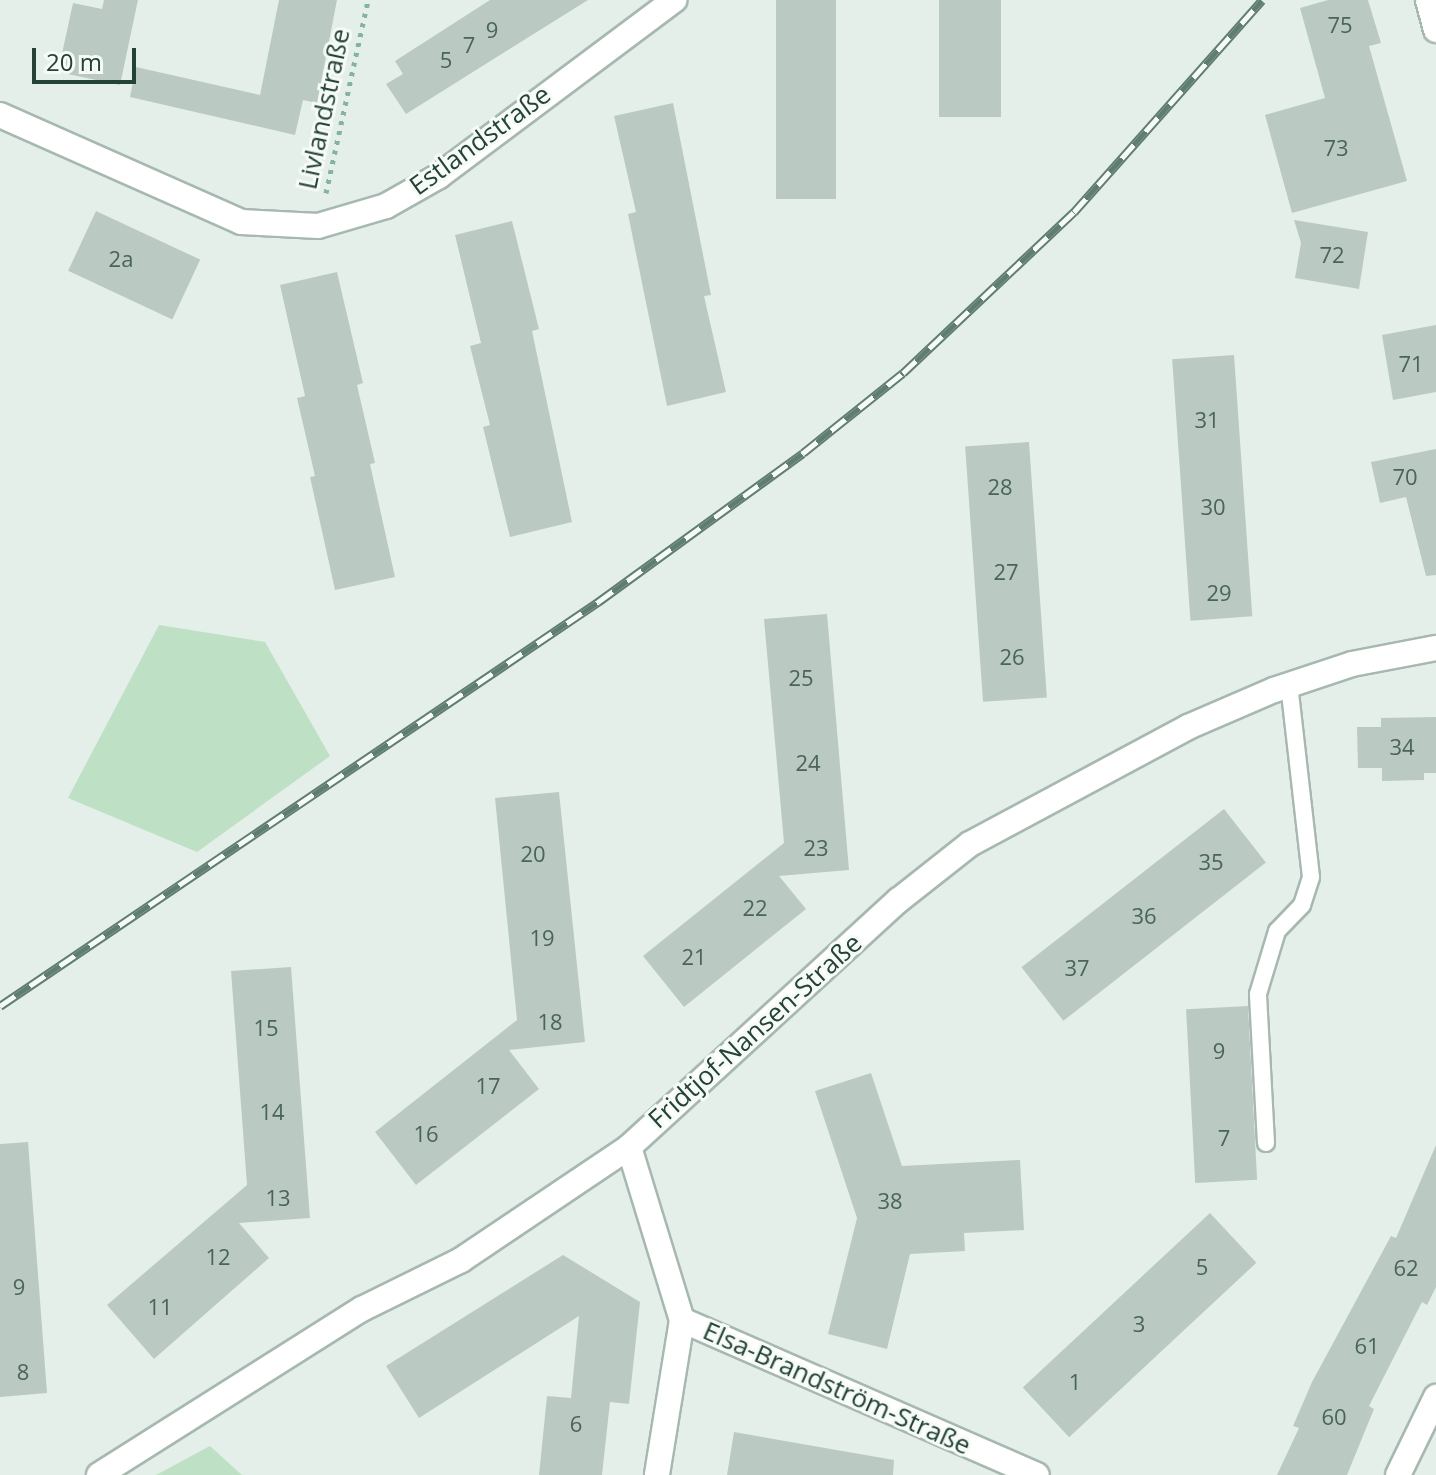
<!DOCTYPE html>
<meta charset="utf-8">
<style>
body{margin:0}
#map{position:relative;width:1436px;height:1475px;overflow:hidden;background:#e5efea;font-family:"Open Sans",sans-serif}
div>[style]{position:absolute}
.green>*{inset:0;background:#bee0c4}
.building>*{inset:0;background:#bacac2;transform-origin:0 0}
.path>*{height:5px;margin-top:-2.5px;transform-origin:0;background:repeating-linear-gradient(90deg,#85b3a0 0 4px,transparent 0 10px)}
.roads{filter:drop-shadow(2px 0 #a7b8b0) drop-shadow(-2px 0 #a7b8b0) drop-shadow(0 2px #a7b8b0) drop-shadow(0 -2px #a7b8b0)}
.service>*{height:16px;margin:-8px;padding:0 8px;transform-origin:8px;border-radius:8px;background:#fff}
.minor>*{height:24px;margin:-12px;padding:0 12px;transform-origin:12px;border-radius:12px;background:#fff}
.rail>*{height:9px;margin-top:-4.5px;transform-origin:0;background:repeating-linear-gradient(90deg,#f6fbf8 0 18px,#5f7d71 0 36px);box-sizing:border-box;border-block:2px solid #5f7d71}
span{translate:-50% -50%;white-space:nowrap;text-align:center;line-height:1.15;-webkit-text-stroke:6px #f6fbf8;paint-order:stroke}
.number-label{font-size:22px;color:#4a6459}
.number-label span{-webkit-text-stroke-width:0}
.street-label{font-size:26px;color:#244236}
.scale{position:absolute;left:32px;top:48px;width:104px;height:36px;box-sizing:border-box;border:4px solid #244236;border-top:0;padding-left:10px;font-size:24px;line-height:28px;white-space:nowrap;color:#244236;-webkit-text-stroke:6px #f6fbf8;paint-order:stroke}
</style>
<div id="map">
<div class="green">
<i style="clip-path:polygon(159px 625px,265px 642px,330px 756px,197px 852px,68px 798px)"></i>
<i style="clip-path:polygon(210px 1446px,242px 1475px,156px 1475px)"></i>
</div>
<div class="building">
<i style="clip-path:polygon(104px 0,138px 0,120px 85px,58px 72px,73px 3px,102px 9px)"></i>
<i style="clip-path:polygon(279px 0,337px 0,317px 103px,303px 100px,295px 135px,130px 97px,136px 67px,260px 95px)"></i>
<i style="clip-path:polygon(490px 0,588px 0,406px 114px,386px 84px,403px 74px,395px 61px)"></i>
<i style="left:776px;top:0;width:60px;height:199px"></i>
<i style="left:939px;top:0;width:62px;height:117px"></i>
<i style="clip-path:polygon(1328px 0,1368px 0,1381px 43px,1369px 46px,1407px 181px,1292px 213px,1265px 115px,1325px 98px,1300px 8px)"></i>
<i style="clip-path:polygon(673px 103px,711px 295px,704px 296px,726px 392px,667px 406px,628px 214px,636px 212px,614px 116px)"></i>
<i style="left:96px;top:211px;width:115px;height:66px;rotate:25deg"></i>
<i style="clip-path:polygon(1294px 220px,1368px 232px,1359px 289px,1295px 278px,1301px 243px)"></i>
<i style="clip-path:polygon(512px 221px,539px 329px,532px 331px,572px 522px,510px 537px,483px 427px,490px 425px,470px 346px,481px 343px,455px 235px)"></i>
<i style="clip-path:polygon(337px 272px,363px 383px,357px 385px,375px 463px,370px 464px,395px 577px,335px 590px,310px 477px,315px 476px,297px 398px,305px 396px,280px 285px)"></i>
<i style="clip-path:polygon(1436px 325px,1436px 392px,1393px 400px,1382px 335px)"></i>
<i style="left:1234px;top:355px;width:262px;height:62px;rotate:86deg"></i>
<i style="left:1029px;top:442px;width:256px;height:64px;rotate:86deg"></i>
<i style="clip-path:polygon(1436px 449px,1436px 575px,1426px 576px,1406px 497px,1380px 503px,1371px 462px)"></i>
<i style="clip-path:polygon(827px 614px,849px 870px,779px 876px,806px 909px,684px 1007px,643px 956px,784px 843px,764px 619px)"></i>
<i style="clip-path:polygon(1436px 717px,1436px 773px,1424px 773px,1424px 780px,1382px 781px,1382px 768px,1358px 768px,1357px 727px,1381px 727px,1381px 718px)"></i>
<i style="clip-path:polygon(559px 792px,585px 1042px,509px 1050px,539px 1089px,416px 1185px,375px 1132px,517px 1020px,495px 798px)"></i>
<i style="left:1224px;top:809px;width:68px;height:257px;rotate:52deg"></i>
<i style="clip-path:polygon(291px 967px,310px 1218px,239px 1223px,269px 1258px,154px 1359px,107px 1305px,247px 1185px,231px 971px)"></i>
<i style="left:1248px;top:1006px;width:174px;height:62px;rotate:87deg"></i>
<i style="clip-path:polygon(871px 1073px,902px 1166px,1020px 1160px,1024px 1230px,964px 1233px,965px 1251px,910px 1254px,887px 1349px,828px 1334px,857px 1218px,815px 1091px)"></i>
<i style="clip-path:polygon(28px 1142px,47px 1393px,0 1397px,0 1144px)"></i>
<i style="clip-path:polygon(1436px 1145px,1436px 1287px,1427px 1305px,1422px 1302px,1369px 1406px,1374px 1409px,1347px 1475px,1277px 1475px,1299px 1428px,1293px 1426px,1312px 1382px,1391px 1236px,1396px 1238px)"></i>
<i style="left:1210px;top:1213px;width:68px;height:256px;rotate:47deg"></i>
<i style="clip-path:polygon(563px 1255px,640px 1302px,629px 1404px,610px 1402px,602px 1475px,539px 1475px,547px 1396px,571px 1398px,579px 1316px,419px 1418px,386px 1366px)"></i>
<i style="clip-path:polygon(734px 1432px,894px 1460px,893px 1475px,727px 1475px)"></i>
</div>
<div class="path">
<i style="left:326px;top:193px;width:198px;rotate:-77.7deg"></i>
</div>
<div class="roads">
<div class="service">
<i style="left:1266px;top:1143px;width:149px;rotate:-93.1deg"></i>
<i style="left:1258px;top:994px;width:66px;rotate:-73.2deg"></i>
<i style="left:1277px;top:931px;width:36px;rotate:-46deg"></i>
<i style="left:1302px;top:905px;width:29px;rotate:-72deg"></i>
<i style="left:1311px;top:877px;width:193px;rotate:-96.5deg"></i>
</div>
<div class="minor">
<i style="left:1428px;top:0;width:31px;rotate:75deg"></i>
<i style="left:0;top:115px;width:264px;rotate:23.9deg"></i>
<i style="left:241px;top:222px;width:77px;rotate:3deg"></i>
<i style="left:318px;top:226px;width:71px;rotate:-16.4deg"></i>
<i style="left:386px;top:206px;width:61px;rotate:-29.5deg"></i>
<i style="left:439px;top:176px;width:294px;rotate:-36.8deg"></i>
<i style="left:629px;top:1147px;width:181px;rotate:73deg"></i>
<i style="left:682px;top:1320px;width:157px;rotate:99.2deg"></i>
<i style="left:682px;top:1320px;width:387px;rotate:23.6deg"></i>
<i style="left:99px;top:1475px;width:311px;rotate:-32.3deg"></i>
<i style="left:362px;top:1309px;width:110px;rotate:-26.3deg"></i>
<i style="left:461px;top:1260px;width:202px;rotate:-33.9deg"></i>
<i style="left:629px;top:1147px;width:366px;rotate:-42.5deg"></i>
<i style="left:899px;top:900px;width:90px;rotate:-38.3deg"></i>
<i style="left:970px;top:844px;width:247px;rotate:-28.2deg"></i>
<i style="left:1188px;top:727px;width:94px;rotate:-23.3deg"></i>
<i style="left:1274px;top:690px;width:82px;rotate:-18.4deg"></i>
<i style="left:1352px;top:664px;width:86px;rotate:-10.8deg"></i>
<i style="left:1398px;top:1475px;width:87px;rotate:-64deg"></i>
</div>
</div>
<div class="rail">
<i style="left:0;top:1006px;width:722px;rotate:-34.04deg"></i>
<i style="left:598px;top:602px;width:253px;rotate:-36deg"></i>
<i style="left:803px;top:453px;width:128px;rotate:-38.7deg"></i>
<i style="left:903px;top:373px;width:235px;rotate:-43.3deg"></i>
<i style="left:1074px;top:212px;width:283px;rotate:-48.4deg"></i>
</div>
<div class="number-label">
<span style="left:1340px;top:25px">75</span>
<span style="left:492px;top:30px">9</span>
<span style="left:469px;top:45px">7</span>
<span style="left:446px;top:60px">5</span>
<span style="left:1336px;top:148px">73</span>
<span style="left:1332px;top:255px">72</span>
<span style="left:121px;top:259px">2a</span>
<span style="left:1411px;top:364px">71</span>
<span style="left:1207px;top:420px">31</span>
<span style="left:1405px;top:477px">70</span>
<span style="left:1000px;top:487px">28</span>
<span style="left:1213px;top:507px">30</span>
<span style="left:1006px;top:572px">27</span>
<span style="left:1219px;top:593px">29</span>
<span style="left:1012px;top:657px">26</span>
<span style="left:801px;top:678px">25</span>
<span style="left:1402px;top:747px">34</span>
<span style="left:808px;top:763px">24</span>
<span style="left:816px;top:848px">23</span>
<span style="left:533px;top:854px">20</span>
<span style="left:1211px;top:862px">35</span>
<span style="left:755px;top:908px">22</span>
<span style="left:1144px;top:916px">36</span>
<span style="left:542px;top:938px">19</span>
<span style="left:694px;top:957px">21</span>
<span style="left:1077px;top:968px">37</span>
<span style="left:550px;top:1022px">18</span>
<span style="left:266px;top:1028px">15</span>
<span style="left:1219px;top:1051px">9</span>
<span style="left:488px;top:1086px">17</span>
<span style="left:272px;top:1112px">14</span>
<span style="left:426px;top:1134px">16</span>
<span style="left:1224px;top:1138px">7</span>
<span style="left:278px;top:1198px">13</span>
<span style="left:890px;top:1201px">38</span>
<span style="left:218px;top:1257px">12</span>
<span style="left:1202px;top:1267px">5</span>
<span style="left:1406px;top:1268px">62</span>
<span style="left:19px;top:1287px">9</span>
<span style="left:160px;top:1307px">11</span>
<span style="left:1139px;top:1324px">3</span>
<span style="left:1367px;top:1346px">61</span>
<span style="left:23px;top:1372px">8</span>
<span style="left:1075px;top:1382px">1</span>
<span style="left:1334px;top:1417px">60</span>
<span style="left:576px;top:1424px">6</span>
</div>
<div class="street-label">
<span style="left:324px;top:109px;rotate:-78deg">Livlandstraße</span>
<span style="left:480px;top:140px;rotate:-36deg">Estlandstraße</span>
<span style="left:755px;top:1031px;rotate:-42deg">Fridtjof-Nansen-Straße</span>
<span style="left:837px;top:1388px;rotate:24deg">Elsa-Brandström-Straße</span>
</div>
<div class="scale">20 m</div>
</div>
